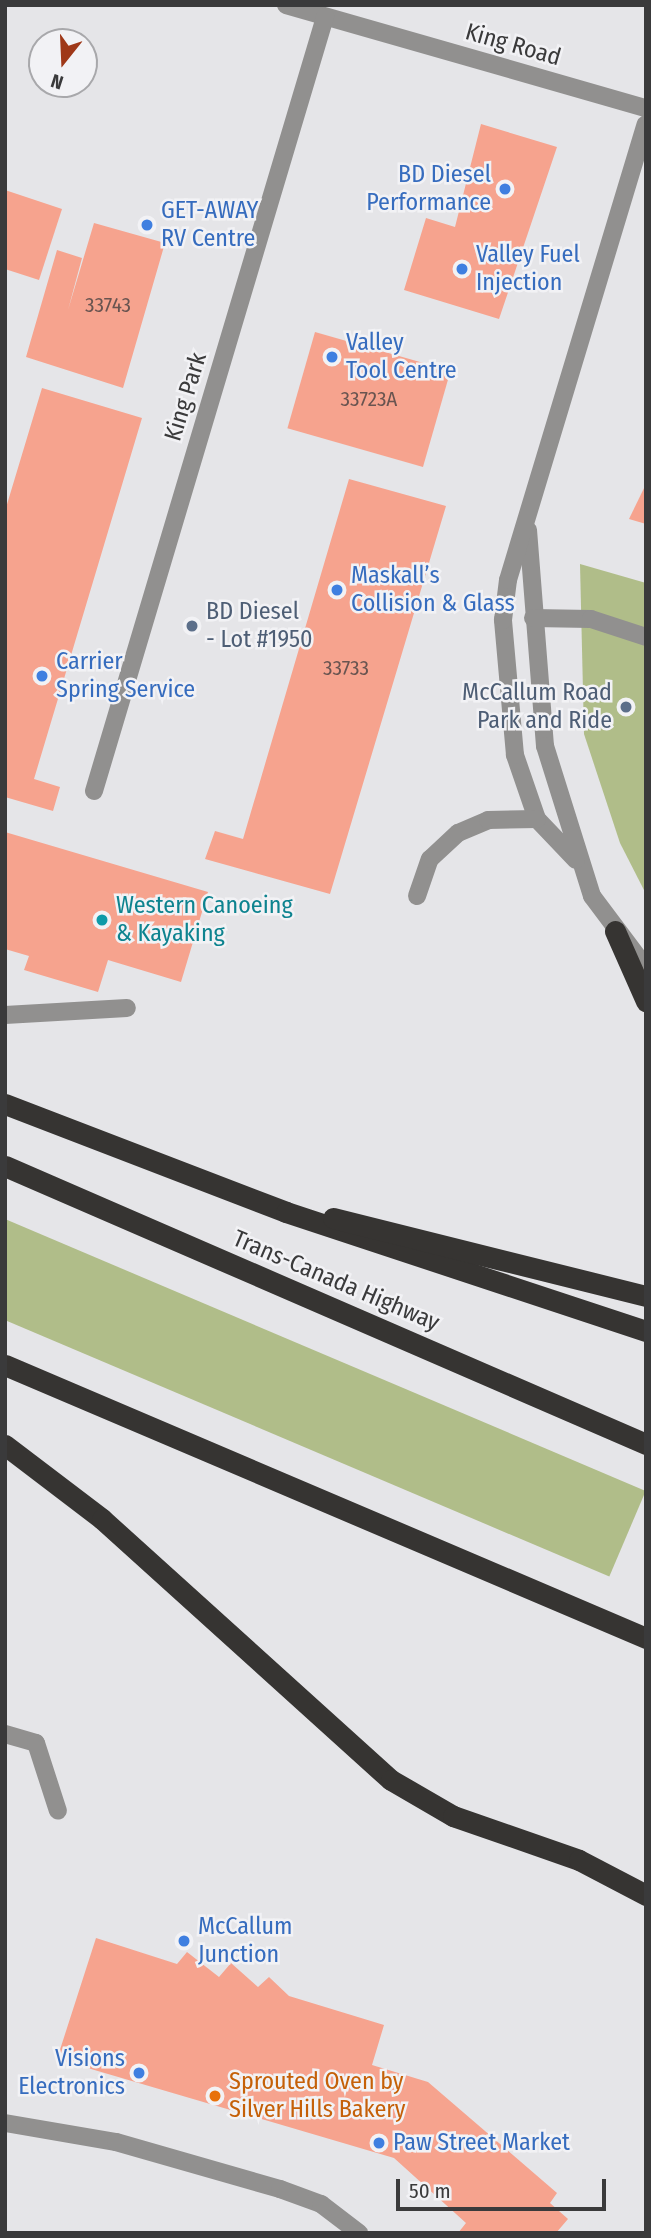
<!DOCTYPE html>
<meta charset="utf-8">
<style>
body{margin:0}
#map{position:relative;width:651px;height:2238px;overflow:hidden;background:#e5e5e8;font-family:"Fira Sans Condensed",sans-serif}
div>[style]{position:absolute}
.green>*{inset:0;background:#b0bd89;transform-origin:0 0}
.building>*{inset:0;background:#f6a38e;transform-origin:0 0}
.minor>*{height:18px;margin:-9px;padding:0 9px;transform-origin:9px;border-radius:9px;background:#91908f}
.highway>*{height:21px;margin:-10.5px;padding:0 10.5px;transform-origin:10.5px;border-radius:10.5px;background:#363432}
.dots>*{width:19px;height:19px;translate:-50% -50%;box-sizing:border-box;border:4px solid #f2f2f5;border-radius:50%}
span{translate:-50% -50%;white-space:nowrap;text-align:center;line-height:1.15;-webkit-text-stroke:5px #f2f2f5;paint-order:stroke}
.number-label{font-size:21px;color:#695450}
.number-label span{-webkit-text-stroke-width:0}
.street-label{font-size:24px;color:#3a3a3b}
.shop-label{font-size:24px;color:#366cbe}
.right{translate:-100% -50%;text-align:right}
.left{translate:0 -50%;text-align:left}
.service-label{font-size:24px;color:#4e5e75}
.culture-label{font-size:24px;color:#0d838f}
.food-label{font-size:24px;color:#c56008}
.frame{position:absolute;inset:0;border:7px solid #3a3a3b;pointer-events:none}
.north{position:absolute;left:28px;top:28px;width:70px;height:70px;box-sizing:border-box;background:#f2f2f5;border:2px solid #a8a8ab;border-radius:50%;rotate:198deg;font-size:19px;font-weight:700;line-height:28px;text-align:center;color:#3a3a3b}
.north::after{content:'';display:block;margin:auto;width:24px;height:32px;background:#9f3818;clip-path:polygon(50% 0,100% 100%,50% 72%,0 100%)}
.scale{position:absolute;left:396px;top:2179px;width:210px;height:32px;box-sizing:border-box;border:4px solid #3a3a3b;border-top:0;padding-left:9px;font-size:21px;line-height:24px;white-space:nowrap;color:#3a3a3b;-webkit-text-stroke:5px #f2f2f5;paint-order:stroke}
</style>
<div id="map">
<div class="green">
<i style="clip-path:polygon(580px 564px,646px 583px,646px 894px,620px 843px,584px 734px)"></i>
<i style="left:5px;top:1219px;width:696px;height:93px;rotate:23deg"></i>
</div>
<div class="building">
<i style="clip-path:polygon(481px 124px,557px 147px,499px 319px,404px 290px,426px 218px,455px 227px)"></i>
<i style="clip-path:polygon(5px 190px,62px 209px,39px 280px,5px 269px)"></i>
<i style="clip-path:polygon(94px 223px,165px 243px,123px 388px,26px 357px,57px 250px,82px 258px,68px 310px)"></i>
<i style="left:315px;top:332px;width:141px;height:100px;rotate:16deg"></i>
<i style="clip-path:polygon(42px 388px,142px 418px,34px 779px,60px 787px,53px 811px,5px 797px,5px 511px)"></i>
<i style="clip-path:polygon(349px 479px,446px 506px,330px 894px,205px 859px,215px 831px,243px 839px)"></i>
<i style="clip-path:polygon(646px 484px,646px 524px,629px 519px)"></i>
<i style="clip-path:polygon(5px 832px,208px 892px,181px 982px,108px 960px,98px 992px,24px 970px,29px 956px,5px 949px)"></i>
<i style="clip-path:polygon(96px 1938px,177px 1964px,187px 1952px,219px 1977px,231px 1963px,258px 1987px,269px 1977px,289px 1996px,384px 2025px,372px 2065px,428px 2082px,557px 2193px,550px 2203px,568px 2219px,556px 2233px,458px 2233px,466px 2223px,394px 2158px,57px 2059px)"></i>
</div>
<div class="minor">
<i style="left:286px;top:5px;width:374px;rotate:16deg"></i>
<i style="left:528px;top:530px;width:217px;rotate:85.5deg"></i>
<i style="left:545px;top:746px;width:157px;rotate:72.6deg"></i>
<i style="left:592px;top:896px;width:90px;rotate:53.1deg"></i>
<i style="left:533px;top:618px;width:58px;rotate:1deg"></i>
<i style="left:591px;top:619px;width:58px;rotate:18.1deg"></i>
<i style="left:94px;top:791px;width:808px;rotate:-73.38deg"></i>
<i style="left:576px;top:860px;width:57px;rotate:-133.6deg"></i>
<i style="left:537px;top:819px;width:68px;rotate:-109deg"></i>
<i style="left:515px;top:755px;width:136px;rotate:-95.1deg"></i>
<i style="left:503px;top:620px;width:40px;rotate:-82.9deg"></i>
<i style="left:508px;top:580px;width:476px;rotate:-73.2deg"></i>
<i style="left:417px;top:896px;width:39px;rotate:-71deg"></i>
<i style="left:430px;top:859px;width:38px;rotate:-43deg"></i>
<i style="left:458px;top:833px;width:33px;rotate:-23deg"></i>
<i style="left:488px;top:820px;width:49px;rotate:-1.2deg"></i>
<i style="left:5px;top:1015px;width:122px;rotate:-3.3deg"></i>
<i style="left:5px;top:1734px;width:32px;rotate:16deg"></i>
<i style="left:36px;top:1743px;width:71px;rotate:72.1deg"></i>
<i style="left:5px;top:2123px;width:113px;rotate:9.7deg"></i>
<i style="left:116px;top:2142px;width:171px;rotate:16deg"></i>
<i style="left:280px;top:2189px;width:44px;rotate:20.1deg"></i>
<i style="left:321px;top:2204px;width:48px;rotate:37.3deg"></i>
</div>
<div class="highway">
<i style="left:615px;top:931px;width:77px;rotate:66.1deg"></i>
<i style="left:5px;top:1104px;width:301px;rotate:21deg"></i>
<i style="left:286px;top:1212px;width:379px;rotate:18.3deg"></i>
<i style="left:5px;top:1166px;width:699px;rotate:23.45deg"></i>
<i style="left:333px;top:1218px;width:323px;rotate:14deg"></i>
<i style="left:5px;top:1365px;width:697px;rotate:23.07deg"></i>
<i style="left:5px;top:1445px;width:122px;rotate:37.3deg"></i>
<i style="left:102px;top:1519px;width:389px;rotate:42.1deg"></i>
<i style="left:391px;top:1780px;width:72px;rotate:30.1deg"></i>
<i style="left:453px;top:1816px;width:133px;rotate:19.2deg"></i>
<i style="left:579px;top:1860px;width:76px;rotate:27.6deg"></i>
</div>
<div class="dots">
<i style="left:505px;top:189px;background:#3f7fe0"></i>
<i style="left:147px;top:225px;background:#3f7fe0"></i>
<i style="left:462px;top:269px;background:#3f7fe0"></i>
<i style="left:332px;top:357px;background:#3f7fe0"></i>
<i style="left:337px;top:590px;background:#3f7fe0"></i>
<i style="left:192px;top:626px;background:#5c6f8a"></i>
<i style="left:42px;top:676px;background:#3f7fe0"></i>
<i style="left:626px;top:707px;background:#5c6f8a"></i>
<i style="left:102px;top:920px;background:#0f9aa8"></i>
<i style="left:184px;top:1941px;background:#3f7fe0"></i>
<i style="left:139px;top:2073px;background:#3f7fe0"></i>
<i style="left:215px;top:2096px;background:#e8710a"></i>
<i style="left:379px;top:2143px;background:#3f7fe0"></i>
</div>
<div class="number-label">
<span style="left:108px;top:305px">33743</span>
<span style="left:369px;top:399px">33723A</span>
<span style="left:346px;top:668px">33733</span>
</div>
<div class="street-label">
<span style="left:513px;top:45px;rotate:16deg">King Road</span>
<span style="left:186px;top:397px;rotate:-73deg">King Park</span>
<span style="left:336px;top:1281px;rotate:23deg">Trans-Canada Highway</span>
</div>
<div class="shop-label">
<span class="right" style="left:491px;top:189px">BD Diesel<br>Performance</span>
<span class="left" style="left:161px;top:225px">GET-AWAY<br>RV Centre</span>
<span class="left" style="left:476px;top:269px">Valley Fuel<br>Injection</span>
<span class="left" style="left:346px;top:357px">Valley<br>Tool Centre</span>
<span class="left" style="left:351px;top:590px">Maskall’s<br>Collision &amp; Glass</span>
<span class="left" style="left:56px;top:676px">Carrier<br>Spring Service</span>
<span class="left" style="left:198px;top:1941px">McCallum<br>Junction</span>
<span class="right" style="left:125px;top:2073px">Visions<br>Electronics</span>
<span class="left" style="left:393px;top:2143px">Paw Street Market</span>
</div>
<div class="service-label">
<span class="left" style="left:206px;top:626px">BD Diesel<br>- Lot #1950</span>
<span class="right" style="left:612px;top:707px">McCallum Road<br>Park and Ride</span>
</div>
<div class="culture-label">
<span class="left" style="left:116px;top:920px">Western Canoeing<br>&amp; Kayaking</span>
</div>
<div class="food-label">
<span class="left" style="left:229px;top:2096px">Sprouted Oven by<br>Silver Hills Bakery</span>
</div>
<div class="frame"></div>
<div class="north">N</div>
<div class="scale">50 m</div>
</div>
